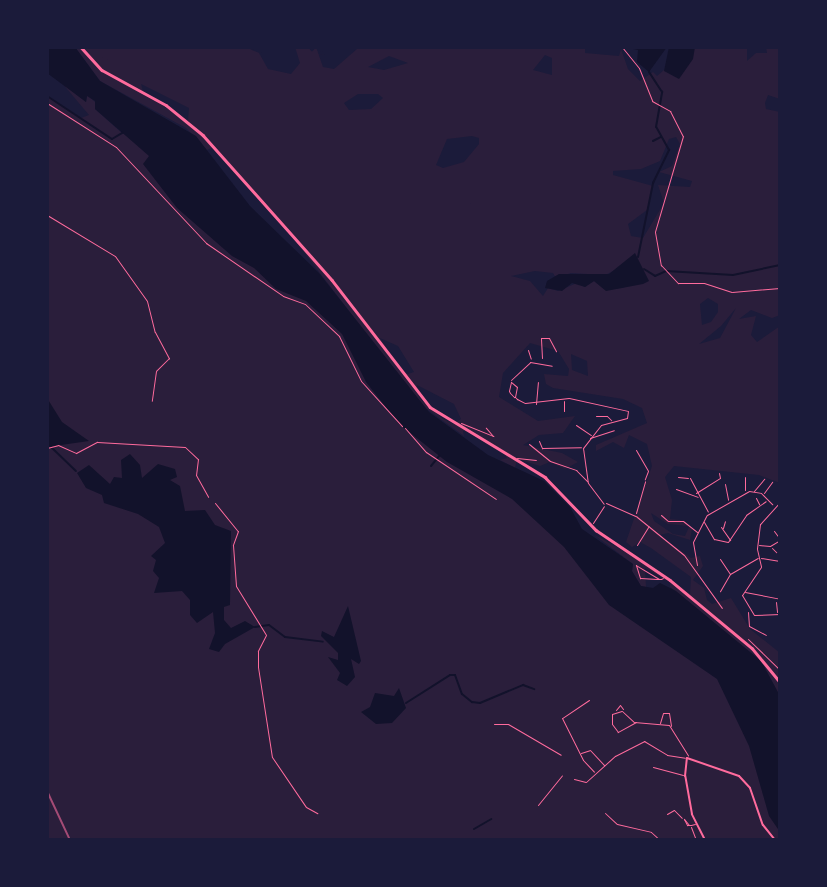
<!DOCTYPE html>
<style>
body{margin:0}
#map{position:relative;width:827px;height:887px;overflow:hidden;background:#1b1b3a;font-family:Inter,sans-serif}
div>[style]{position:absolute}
.green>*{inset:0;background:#2a1e3b}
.water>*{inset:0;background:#12122b}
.stream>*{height:2px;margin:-1px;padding:0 1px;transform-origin:1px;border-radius:1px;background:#12122b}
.path>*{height:1px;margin:-0.5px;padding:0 0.5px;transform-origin:0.5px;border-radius:0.5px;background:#ff6b9d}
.service>*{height:1px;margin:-0.5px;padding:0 0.5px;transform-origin:0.5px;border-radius:0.5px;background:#ff6b9d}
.minor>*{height:1px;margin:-0.5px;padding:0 0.5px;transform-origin:0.5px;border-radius:0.5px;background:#ff6b9d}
.tertiary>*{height:2px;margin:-1px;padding:0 1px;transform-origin:1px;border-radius:1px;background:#ff6b9d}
.primary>*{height:2.5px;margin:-1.25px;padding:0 1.25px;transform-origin:1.25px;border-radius:1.25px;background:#ff6b9d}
.rail>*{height:2px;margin:-1px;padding:0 1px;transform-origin:1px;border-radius:1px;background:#a44b75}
span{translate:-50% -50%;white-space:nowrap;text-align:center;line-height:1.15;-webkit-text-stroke:7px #1b1b3a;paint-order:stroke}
.frame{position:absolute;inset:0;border:49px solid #1b1b3a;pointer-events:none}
</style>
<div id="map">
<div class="green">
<i style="clip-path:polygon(evenodd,75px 47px,245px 47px,259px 53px,268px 69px,291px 74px,300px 63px,295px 47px,308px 47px,312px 52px,316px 47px,323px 67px,334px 69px,357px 49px,367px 47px,585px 47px,585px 53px,619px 56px,621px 49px,628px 69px,640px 81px,653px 72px,657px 76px,664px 70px,681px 75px,695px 47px,747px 47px,747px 61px,756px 53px,767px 53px,766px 47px,778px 47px,780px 99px,768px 95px,765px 103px,766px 109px,780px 112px,780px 315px,772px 318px,751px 310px,739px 319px,756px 316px,751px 335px,757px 342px,780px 326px,780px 483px,759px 475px,674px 466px,665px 477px,672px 500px,670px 519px,680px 520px,688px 526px,668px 524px,651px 513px,654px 521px,673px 534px,685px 536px,689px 527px,692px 529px,690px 540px,668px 533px,659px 535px,691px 558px,700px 556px,703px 566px,693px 580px,704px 588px,707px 600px,712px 604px,731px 598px,750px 629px,780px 653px,780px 696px,761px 661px,670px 587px,670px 582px,645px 568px,646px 587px,641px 586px,632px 571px,633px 564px,593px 534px,617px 547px,690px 594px,691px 577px,651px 548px,640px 542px,632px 547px,626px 542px,652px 466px,647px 444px,629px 435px,624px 448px,613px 442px,596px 451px,596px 445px,647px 423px,642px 408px,623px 399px,553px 388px,546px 384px,544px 374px,568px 376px,569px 369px,558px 351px,530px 343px,503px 373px,499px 397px,538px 421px,575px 416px,563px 433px,539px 435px,523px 445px,562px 453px,578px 462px,565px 469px,550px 462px,540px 466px,517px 459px,515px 468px,500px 460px,507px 458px,502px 450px,471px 432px,463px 431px,464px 436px,420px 404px,271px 209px,214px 147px,207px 150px,186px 128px,100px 81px,75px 47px,545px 55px,552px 58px,552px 75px,533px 70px,545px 55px,75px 47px,389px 56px,408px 63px,384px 70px,368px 67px,389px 56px,75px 47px,141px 84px,189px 108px,188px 120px,144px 95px,141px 84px,75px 47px,358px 94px,378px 94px,383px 98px,371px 109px,349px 110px,344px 103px,358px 94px,75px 47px,472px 136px,479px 138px,479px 144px,464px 162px,443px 168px,436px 165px,447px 139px,472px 136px,75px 47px,676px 137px,680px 144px,672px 166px,659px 172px,692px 181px,690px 187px,658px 185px,664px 203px,643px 238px,631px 236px,628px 224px,647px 210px,653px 186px,613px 175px,613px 171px,641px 169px,660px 161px,669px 139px,676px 137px,75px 47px,635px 254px,644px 278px,623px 288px,604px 289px,594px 281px,585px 287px,577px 283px,558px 291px,548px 288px,543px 296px,530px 281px,511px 276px,535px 271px,553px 273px,556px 278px,571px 273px,605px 275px,624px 266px,635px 254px,75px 47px,708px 298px,718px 304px,718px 312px,711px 322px,702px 325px,700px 304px,708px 298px,75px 47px,736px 308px,720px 338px,699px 344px,721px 326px,736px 308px,75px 47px,380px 338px,398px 346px,414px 372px,408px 374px,398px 367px,380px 338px,75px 47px,571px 354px,587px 361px,588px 376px,572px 370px,571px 354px,75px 47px,417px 385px,454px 404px,461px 419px,454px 424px,443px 419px,419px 398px,417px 385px)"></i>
<i style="clip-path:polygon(62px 83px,86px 102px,87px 95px,95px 102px,95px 109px,123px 134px,142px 125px,329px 306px,389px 384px,721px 668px,780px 783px,780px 840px,47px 840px,47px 96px,81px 118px,89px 115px)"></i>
</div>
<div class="water">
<i style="clip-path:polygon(47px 47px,75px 47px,100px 81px,196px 136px,250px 206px,319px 273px,429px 412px,488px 455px,544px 481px,570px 507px,582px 529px,633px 564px,632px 571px,641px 586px,653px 588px,660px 583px,676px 591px,761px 661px,780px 696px,780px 832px,769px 816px,749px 746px,717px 679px,609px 605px,564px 547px,512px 499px,447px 462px,399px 424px,366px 382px,342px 334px,306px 301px,276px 289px,254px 268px,232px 256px,177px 208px,143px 164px,149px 156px,95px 109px,95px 101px,87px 96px,86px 102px,47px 73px)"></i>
<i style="clip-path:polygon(624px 47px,667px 47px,649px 72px,637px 62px,638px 50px)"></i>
<i style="clip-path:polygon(669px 47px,695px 47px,693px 59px,679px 79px,664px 71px)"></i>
<i style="clip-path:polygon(635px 253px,649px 281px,643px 284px,606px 291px,594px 281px,585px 287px,572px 283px,562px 291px,545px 288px,547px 281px,559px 274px,609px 274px)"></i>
<i style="clip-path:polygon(47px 398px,62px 422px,89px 441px,47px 447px)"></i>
<i style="clip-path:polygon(130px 454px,140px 465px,142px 478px,158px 464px,175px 469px,177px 477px,170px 480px,180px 486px,185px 511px,205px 510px,215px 525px,231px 531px,230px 605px,224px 607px,224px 620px,231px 628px,245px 621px,255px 627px,225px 644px,219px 652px,209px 649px,215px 633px,213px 612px,197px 623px,190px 615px,190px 600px,182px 591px,154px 593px,159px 578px,153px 571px,156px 560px,151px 556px,165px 543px,159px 527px,138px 514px,104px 503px,102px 495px,86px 488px,77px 473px,89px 465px,110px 484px,114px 477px,122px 478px,121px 460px)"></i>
<i style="clip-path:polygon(348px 606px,361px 661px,359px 664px,351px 659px,355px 677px,347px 686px,337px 680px,340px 673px,328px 657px,338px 660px,338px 653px,321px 636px,322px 631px,334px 637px)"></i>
<i style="clip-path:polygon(399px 688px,406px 708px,392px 723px,376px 724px,361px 712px,370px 707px,375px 693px,394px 696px)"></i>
</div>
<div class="stream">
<i style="left:47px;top:96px;width:78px;rotate:33.5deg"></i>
<i style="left:112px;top:139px;width:12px;rotate:-31deg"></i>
<i style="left:653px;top:141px;width:9px;rotate:-27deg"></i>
<i style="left:638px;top:257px;width:76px;rotate:-78.5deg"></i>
<i style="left:653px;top:183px;width:37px;rotate:-64deg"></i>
<i style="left:669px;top:150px;width:26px;rotate:-119deg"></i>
<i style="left:656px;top:127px;width:36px;rotate:-80deg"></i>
<i style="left:662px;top:92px;width:24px;rotate:-123deg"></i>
<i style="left:644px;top:269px;width:13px;rotate:32deg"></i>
<i style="left:655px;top:276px;width:12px;rotate:-24deg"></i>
<i style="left:666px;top:271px;width:67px;rotate:3.4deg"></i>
<i style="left:733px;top:275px;width:48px;rotate:-12deg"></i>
<i style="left:50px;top:446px;width:36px;rotate:44deg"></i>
<i style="left:431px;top:466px;width:13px;rotate:-51deg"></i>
<i style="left:255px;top:627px;width:14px;rotate:-8deg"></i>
<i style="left:269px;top:625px;width:20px;rotate:37deg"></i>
<i style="left:285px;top:637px;width:38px;rotate:7deg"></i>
<i style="left:406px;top:703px;width:52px;rotate:-32.5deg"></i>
<i style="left:450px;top:675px;width:5px"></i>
<i style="left:455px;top:675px;width:20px;rotate:70deg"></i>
<i style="left:462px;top:694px;width:13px;rotate:39deg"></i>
<i style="left:472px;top:702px;width:8px;rotate:7deg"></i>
<i style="left:480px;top:703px;width:47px;rotate:-22.7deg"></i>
<i style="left:523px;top:685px;width:12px;rotate:20deg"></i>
<i style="left:474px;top:829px;width:20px;rotate:-30deg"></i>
</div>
<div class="path">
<i style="left:622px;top:47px;width:27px;rotate:51deg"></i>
<i style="left:639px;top:68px;width:35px;rotate:68deg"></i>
<i style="left:652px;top:101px;width:21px;rotate:29deg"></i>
<i style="left:670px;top:111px;width:28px;rotate:63deg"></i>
<i style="left:683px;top:136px;width:100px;rotate:106.3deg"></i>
<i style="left:655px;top:232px;width:34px;rotate:80deg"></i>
<i style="left:661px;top:265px;width:25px;rotate:47deg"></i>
<i style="left:678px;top:283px;width:26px"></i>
<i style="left:704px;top:283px;width:29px;rotate:18deg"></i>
<i style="left:732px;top:292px;width:48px;rotate:-4.8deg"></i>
<i style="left:47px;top:103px;width:82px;rotate:32.5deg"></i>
<i style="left:116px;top:147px;width:132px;rotate:46.8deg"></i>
<i style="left:206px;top:243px;width:93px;rotate:34.5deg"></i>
<i style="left:283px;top:296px;width:23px;rotate:20deg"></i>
<i style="left:305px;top:304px;width:47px;rotate:43.3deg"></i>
<i style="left:339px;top:336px;width:50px;rotate:63.9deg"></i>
<i style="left:361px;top:381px;width:61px;rotate:47.7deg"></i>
<i style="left:47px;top:215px;width:79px;rotate:31.1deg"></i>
<i style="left:115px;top:256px;width:55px;rotate:54.6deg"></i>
<i style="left:147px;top:301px;width:32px;rotate:76deg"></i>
<i style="left:155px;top:332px;width:30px;rotate:62deg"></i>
<i style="left:169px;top:358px;width:18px;rotate:135deg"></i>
<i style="left:156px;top:371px;width:30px;rotate:98deg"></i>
<i style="left:405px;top:428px;width:32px;rotate:49deg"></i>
<i style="left:426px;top:452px;width:84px;rotate:33.9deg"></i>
<i style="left:47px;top:448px;width:11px;rotate:-15deg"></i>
<i style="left:58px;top:445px;width:20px;rotate:24deg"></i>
<i style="left:76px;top:453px;width:24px;rotate:-28deg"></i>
<i style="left:97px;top:442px;width:88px;rotate:3.3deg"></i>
<i style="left:185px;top:447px;width:18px;rotate:43deg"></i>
<i style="left:198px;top:459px;width:16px;rotate:97deg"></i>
<i style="left:196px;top:475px;width:25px;rotate:61deg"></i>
<i style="left:215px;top:503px;width:36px;rotate:51deg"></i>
<i style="left:238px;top:531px;width:15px;rotate:110deg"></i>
<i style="left:233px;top:545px;width:41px;rotate:85.8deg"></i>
<i style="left:236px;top:586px;width:57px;rotate:58.5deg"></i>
<i style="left:266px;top:635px;width:18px;rotate:117deg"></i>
<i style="left:258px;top:651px;width:16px;rotate:90deg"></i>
<i style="left:258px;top:667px;width:91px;rotate:81.2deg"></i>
<i style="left:272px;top:757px;width:60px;rotate:55.8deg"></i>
<i style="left:306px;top:807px;width:13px;rotate:29deg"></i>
<i style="left:748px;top:639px;width:45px;rotate:44.1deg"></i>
<i style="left:494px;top:724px;width:14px"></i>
<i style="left:508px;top:724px;width:61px;rotate:30.3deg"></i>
<i style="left:538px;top:805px;width:38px;rotate:-51deg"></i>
<i style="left:605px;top:813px;width:16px;rotate:43deg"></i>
<i style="left:617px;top:824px;width:35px;rotate:13deg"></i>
<i style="left:651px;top:832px;width:12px;rotate:42deg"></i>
</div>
<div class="service">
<i style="left:536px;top:404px;width:22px;rotate:-85deg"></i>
<i style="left:564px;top:411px;width:10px;rotate:-90deg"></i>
<i style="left:596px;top:416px;width:11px"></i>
<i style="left:607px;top:416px;width:6px;rotate:45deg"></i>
<i style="left:461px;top:423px;width:35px;rotate:22deg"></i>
<i style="left:493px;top:436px;width:11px;rotate:-131deg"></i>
<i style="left:576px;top:425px;width:18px;rotate:34deg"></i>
<i style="left:590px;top:438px;width:25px;rotate:-18deg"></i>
<i style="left:539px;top:441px;width:8px;rotate:67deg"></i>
<i style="left:542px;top:448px;width:39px;rotate:-1deg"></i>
<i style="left:529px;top:444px;width:27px;rotate:39deg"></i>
<i style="left:550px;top:461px;width:28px;rotate:19deg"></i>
<i style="left:576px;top:470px;width:16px;rotate:45deg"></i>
<i style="left:636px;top:450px;width:24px;rotate:60deg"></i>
<i style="left:648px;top:471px;width:9px;rotate:111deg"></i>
<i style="left:517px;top:458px;width:19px;rotate:6deg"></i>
<i style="left:678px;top:477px;width:10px;rotate:6deg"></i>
<i style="left:725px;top:484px;width:16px;rotate:79deg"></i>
<i style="left:676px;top:489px;width:23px;rotate:20deg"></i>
<i style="left:745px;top:490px;width:13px;rotate:-90deg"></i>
<i style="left:754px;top:491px;width:16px;rotate:-50deg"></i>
<i style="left:696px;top:493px;width:28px;rotate:-32deg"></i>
<i style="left:720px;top:478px;width:5px;rotate:-101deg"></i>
<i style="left:764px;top:493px;width:14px;rotate:-54deg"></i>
<i style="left:756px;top:498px;width:7px;rotate:63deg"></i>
<i style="left:661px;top:515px;width:9px;rotate:41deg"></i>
<i style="left:668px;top:521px;width:15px"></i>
<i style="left:683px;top:521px;width:18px;rotate:38deg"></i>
<i style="left:721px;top:527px;width:16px;rotate:55deg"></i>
<i style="left:723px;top:528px;width:7px;rotate:-74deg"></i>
<i style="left:774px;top:531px;width:10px;rotate:53deg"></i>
<i style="left:637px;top:545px;width:22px;rotate:-58deg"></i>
<i style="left:772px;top:548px;width:6px;rotate:45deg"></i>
<i style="left:720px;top:559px;width:18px;rotate:56deg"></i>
<i style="left:730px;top:574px;width:20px;rotate:120deg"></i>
<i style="left:659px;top:579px;width:27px;rotate:-149deg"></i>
<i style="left:636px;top:565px;width:14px;rotate:73deg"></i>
<i style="left:640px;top:578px;width:17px;rotate:3deg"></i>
<i style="left:657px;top:579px;width:4px"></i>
<i style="left:661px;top:579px;width:2px;rotate:-27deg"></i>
<i style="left:589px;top:700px;width:32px;rotate:146deg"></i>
<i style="left:562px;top:718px;width:47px;rotate:63.4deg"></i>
<i style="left:583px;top:760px;width:16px;rotate:47deg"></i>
<i style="left:616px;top:710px;width:6px;rotate:-51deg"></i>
<i style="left:620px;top:705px;width:5px;rotate:53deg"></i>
<i style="left:660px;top:723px;width:10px;rotate:-73deg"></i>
<i style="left:663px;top:713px;width:6px"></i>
<i style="left:669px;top:713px;width:13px;rotate:81deg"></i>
<i style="left:581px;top:753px;width:9px;rotate:-18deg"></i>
<i style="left:590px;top:750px;width:21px;rotate:47deg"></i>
<i style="left:653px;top:767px;width:31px;rotate:15deg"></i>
<i style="left:574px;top:779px;width:12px;rotate:14deg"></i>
<i style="left:586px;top:782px;width:39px;rotate:-42deg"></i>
<i style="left:615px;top:756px;width:33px;rotate:-27deg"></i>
<i style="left:644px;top:741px;width:27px;rotate:31deg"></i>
<i style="left:667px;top:755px;width:18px;rotate:9deg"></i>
<i style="left:667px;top:814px;width:8px;rotate:-30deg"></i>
<i style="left:674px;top:810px;width:11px;rotate:45deg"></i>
<i style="left:689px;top:825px;width:8px;rotate:-130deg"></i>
<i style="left:684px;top:819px;width:7px;rotate:63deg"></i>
<i style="left:687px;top:825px;width:4px"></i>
<i style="left:691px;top:825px;width:4px;rotate:-14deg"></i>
<i style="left:691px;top:827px;width:14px;rotate:69deg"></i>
</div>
<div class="minor">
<i style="left:528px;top:350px;width:9px;rotate:72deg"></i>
<i style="left:542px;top:358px;width:20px;rotate:-93deg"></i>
<i style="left:541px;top:338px;width:8px"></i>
<i style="left:549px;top:338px;width:15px;rotate:62deg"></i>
<i style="left:511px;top:380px;width:26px;rotate:-43deg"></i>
<i style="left:530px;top:362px;width:22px;rotate:10deg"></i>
<i style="left:515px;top:397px;width:10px;rotate:-79deg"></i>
<i style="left:517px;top:387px;width:8px;rotate:-140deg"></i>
<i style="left:511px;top:382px;width:9px;rotate:103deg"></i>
<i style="left:509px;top:391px;width:2px;rotate:63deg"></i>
<i style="left:510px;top:393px;width:6px;rotate:45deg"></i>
<i style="left:514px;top:397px;width:1px"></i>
<i style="left:515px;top:397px;width:3px;rotate:45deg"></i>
<i style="left:517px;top:399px;width:9px;rotate:27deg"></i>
<i style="left:525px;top:403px;width:44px;rotate:-6.5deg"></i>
<i style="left:569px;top:398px;width:60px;rotate:12.4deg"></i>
<i style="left:628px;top:411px;width:7px;rotate:98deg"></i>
<i style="left:627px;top:418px;width:27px;rotate:165deg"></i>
<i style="left:601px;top:425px;width:29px;rotate:128deg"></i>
<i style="left:583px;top:448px;width:35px;rotate:82deg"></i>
<i style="left:588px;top:483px;width:26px;rotate:53deg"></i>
<i style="left:690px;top:478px;width:38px;rotate:62deg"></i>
<i style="left:780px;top:502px;width:30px;rotate:132deg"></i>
<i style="left:760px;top:524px;width:25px;rotate:97deg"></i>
<i style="left:757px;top:549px;width:18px;rotate:77deg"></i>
<i style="left:761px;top:567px;width:34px;rotate:124deg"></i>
<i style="left:742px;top:595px;width:23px;rotate:59deg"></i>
<i style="left:754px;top:615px;width:26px;rotate:-2deg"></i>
<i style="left:606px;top:503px;width:34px;rotate:24deg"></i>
<i style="left:637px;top:517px;width:60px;rotate:39deg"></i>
<i style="left:684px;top:555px;width:65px;rotate:54.4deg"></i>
<i style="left:636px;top:513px;width:33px;rotate:-74deg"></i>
<i style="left:704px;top:522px;width:20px;rotate:60deg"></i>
<i style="left:714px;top:539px;width:14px;rotate:12deg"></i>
<i style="left:728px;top:542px;width:32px;rotate:-56deg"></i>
<i style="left:746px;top:515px;width:24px;rotate:-35deg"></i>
<i style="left:593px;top:523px;width:20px;rotate:-57deg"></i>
<i style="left:759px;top:545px;width:11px;rotate:5deg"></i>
<i style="left:770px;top:546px;width:12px;rotate:-31deg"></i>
<i style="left:761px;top:558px;width:19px;rotate:9deg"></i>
<i style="left:697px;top:565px;width:23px;rotate:-100deg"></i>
<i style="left:693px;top:542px;width:30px;rotate:-63deg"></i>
<i style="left:707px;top:515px;width:48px;rotate:-29.7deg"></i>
<i style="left:749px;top:491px;width:12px;rotate:9deg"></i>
<i style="left:761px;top:493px;width:16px;rotate:45deg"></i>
<i style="left:730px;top:574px;width:32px;rotate:-30deg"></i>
<i style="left:745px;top:592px;width:36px;rotate:11deg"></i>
<i style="left:776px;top:602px;width:10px;rotate:84deg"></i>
<i style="left:748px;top:612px;width:14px;rotate:86deg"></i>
<i style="left:749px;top:626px;width:19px;rotate:28deg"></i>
<i style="left:636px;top:722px;width:21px;rotate:151deg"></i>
<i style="left:618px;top:732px;width:10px;rotate:-127deg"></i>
<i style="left:612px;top:724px;width:10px;rotate:-90deg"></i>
<i style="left:612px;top:714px;width:10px;rotate:-17deg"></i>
<i style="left:622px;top:711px;width:16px;rotate:43deg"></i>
<i style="left:634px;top:722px;width:35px;rotate:5deg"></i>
<i style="left:669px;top:725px;width:36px;rotate:58deg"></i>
</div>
<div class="tertiary">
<i style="left:705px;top:840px;width:29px;rotate:-117deg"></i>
<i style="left:692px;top:814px;width:39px;rotate:-100deg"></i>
<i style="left:685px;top:776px;width:18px;rotate:-84deg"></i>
<i style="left:687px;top:758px;width:55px;rotate:19.1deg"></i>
<i style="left:739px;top:776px;width:16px;rotate:47deg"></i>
<i style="left:750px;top:788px;width:39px;rotate:71deg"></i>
<i style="left:763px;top:825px;width:19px;rotate:51deg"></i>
</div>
<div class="primary">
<i style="left:81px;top:47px;width:31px;rotate:48deg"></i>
<i style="left:102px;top:70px;width:73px;rotate:28.7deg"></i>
<i style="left:166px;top:105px;width:48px;rotate:39deg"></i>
<i style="left:203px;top:135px;width:194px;rotate:48.3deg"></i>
<i style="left:332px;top:280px;width:160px;rotate:52.3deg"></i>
<i style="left:430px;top:407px;width:135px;rotate:31.3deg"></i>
<i style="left:545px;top:477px;width:74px;rotate:46.1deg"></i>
<i style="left:596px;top:530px;width:89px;rotate:34deg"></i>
<i style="left:670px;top:580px;width:107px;rotate:39.7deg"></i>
<i style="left:752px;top:648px;width:44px;rotate:50.5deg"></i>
</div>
<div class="rail">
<i style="left:47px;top:791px;width:54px;rotate:64.9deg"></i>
</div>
<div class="frame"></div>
</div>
